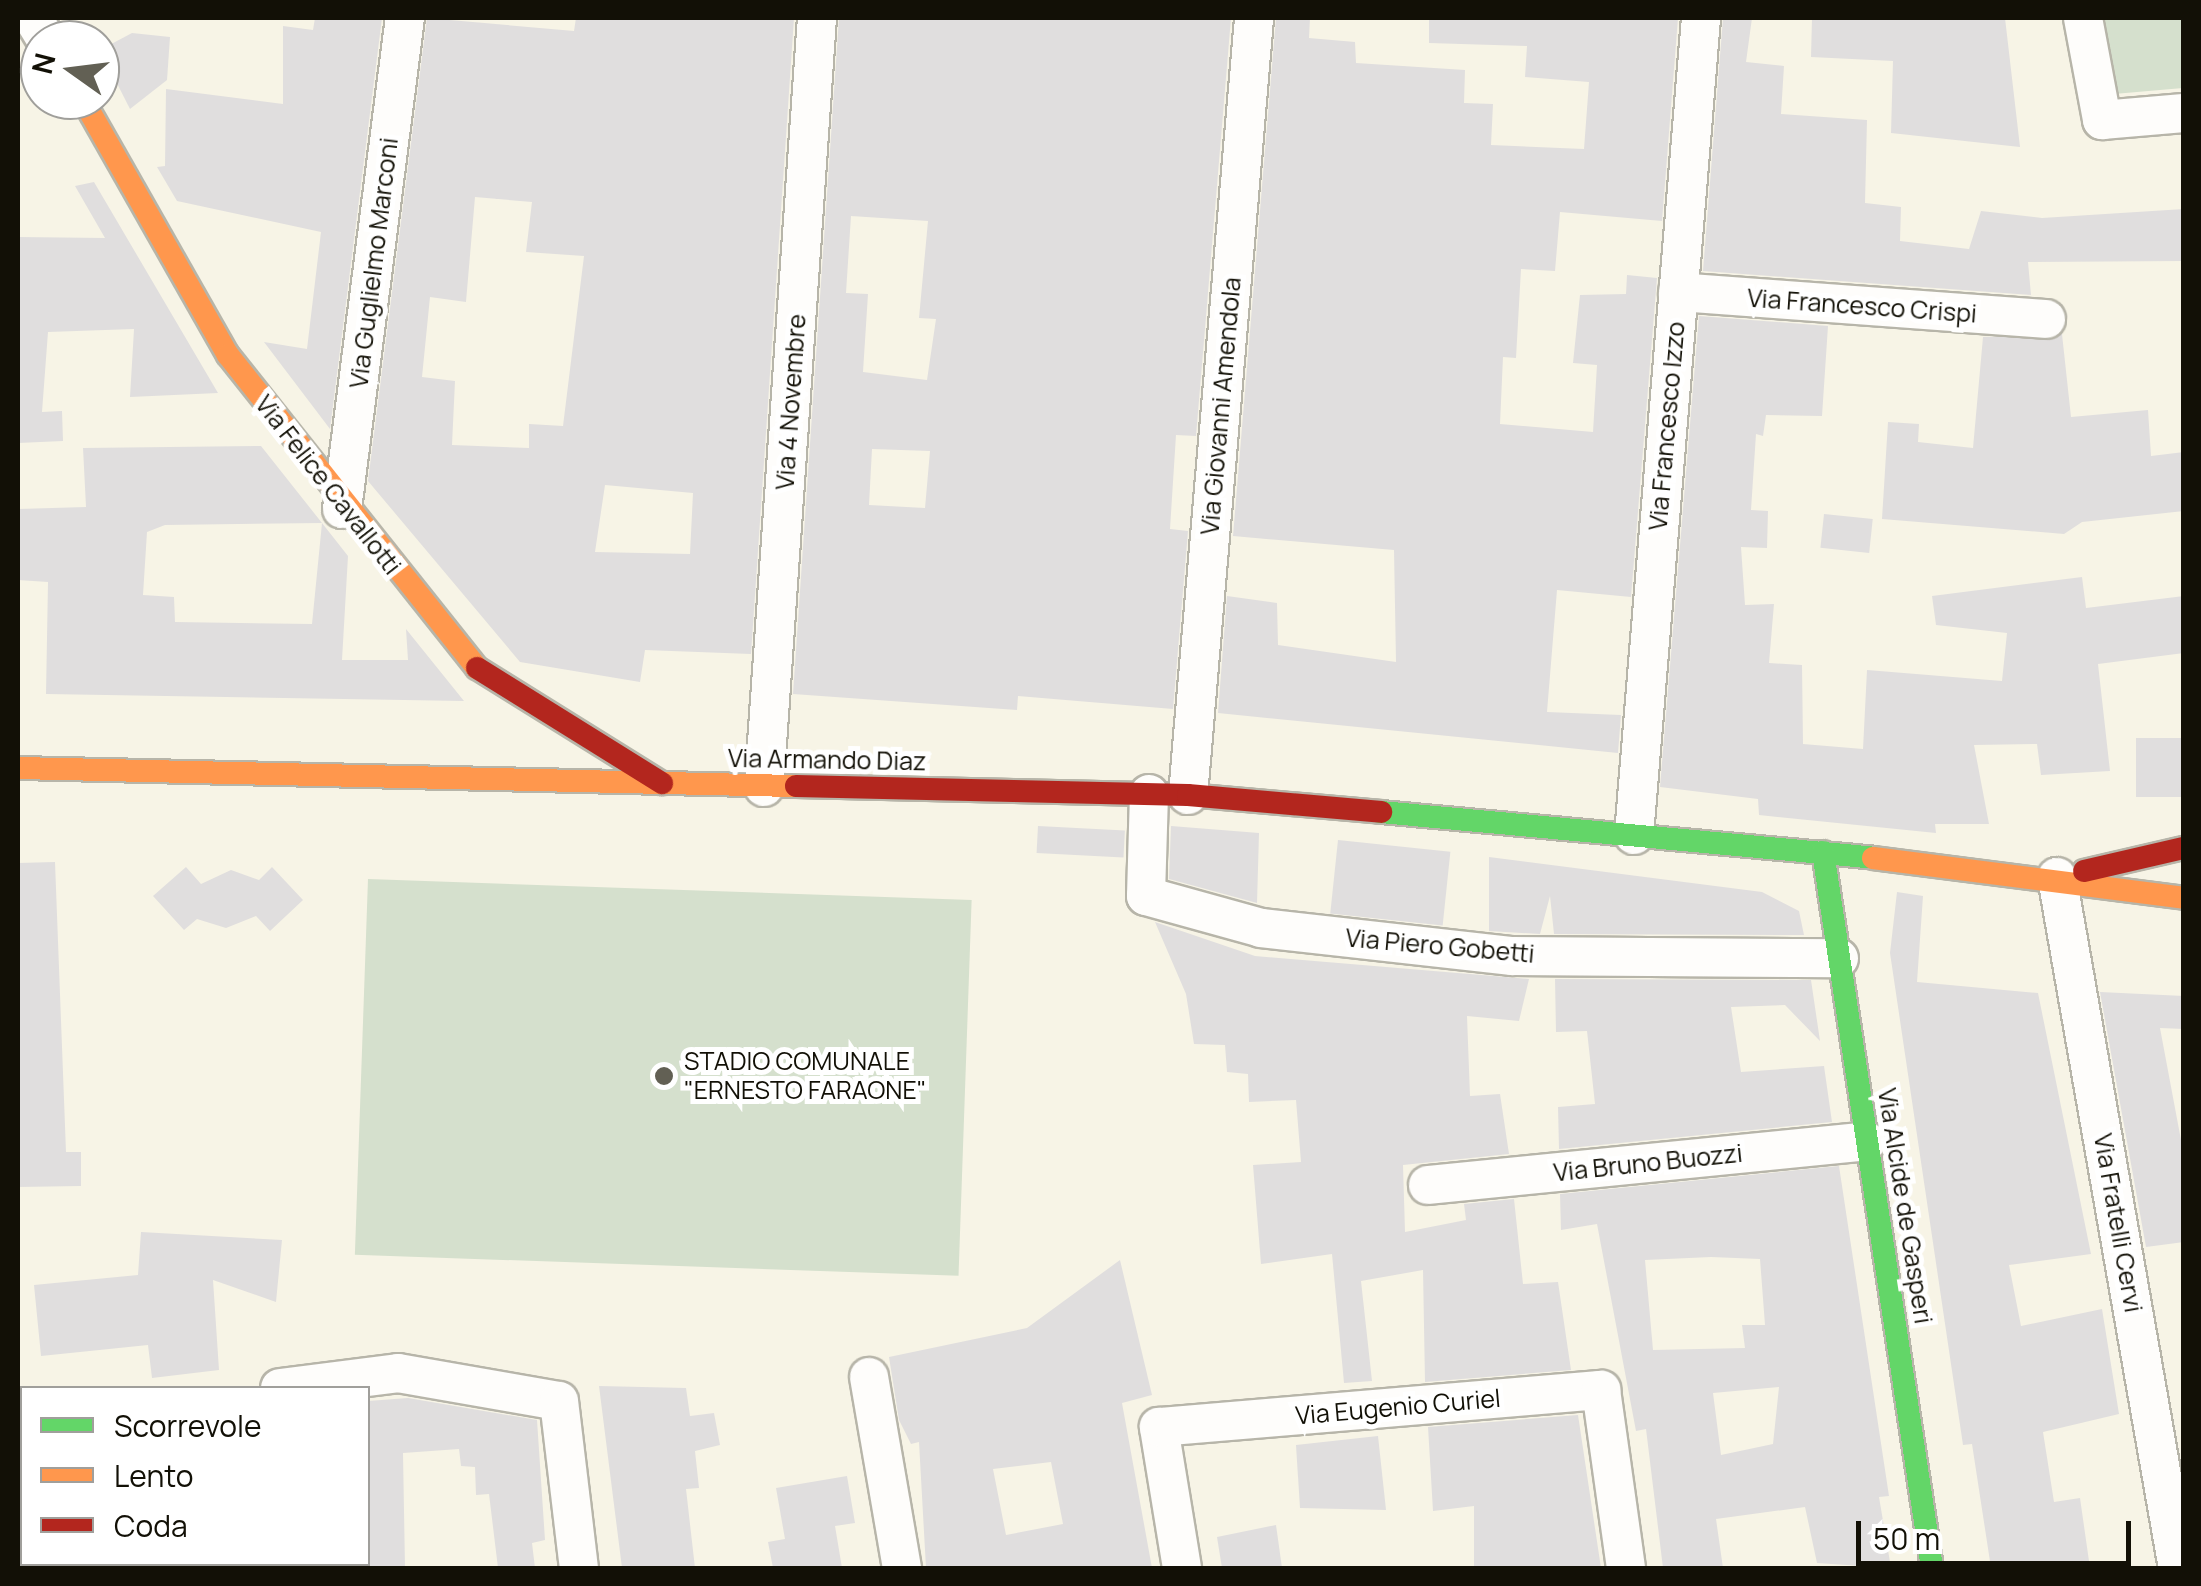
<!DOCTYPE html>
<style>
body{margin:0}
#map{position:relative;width:2201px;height:1586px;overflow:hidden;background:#f7f4e6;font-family:Manrope,sans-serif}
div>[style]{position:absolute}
.green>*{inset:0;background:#d5e0cd;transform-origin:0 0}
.building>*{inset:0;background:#e0dede;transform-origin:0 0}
.roads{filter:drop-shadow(2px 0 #b7b5a9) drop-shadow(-2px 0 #b7b5a9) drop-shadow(0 2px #b7b5a9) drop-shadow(0 -2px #b7b5a9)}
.street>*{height:38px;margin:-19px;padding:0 19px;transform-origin:19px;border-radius:19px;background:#fefdfb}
.fast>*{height:22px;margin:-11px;padding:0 11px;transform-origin:11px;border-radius:11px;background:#63d668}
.slow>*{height:22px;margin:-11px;padding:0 11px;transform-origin:11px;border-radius:11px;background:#ff974d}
.jam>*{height:22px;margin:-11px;padding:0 11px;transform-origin:11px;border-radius:11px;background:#b3261e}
.dots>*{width:28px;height:28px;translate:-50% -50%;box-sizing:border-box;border:5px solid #fff;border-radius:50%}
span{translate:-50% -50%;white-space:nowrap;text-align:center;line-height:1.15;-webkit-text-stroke:10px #fff;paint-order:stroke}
.street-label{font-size:25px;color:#121006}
.poi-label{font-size:25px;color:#121006}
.left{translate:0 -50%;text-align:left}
.frame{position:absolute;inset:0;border:20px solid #121006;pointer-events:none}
.legend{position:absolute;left:20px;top:1386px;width:350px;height:180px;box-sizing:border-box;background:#fff;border:2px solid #a09f9b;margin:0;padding:12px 18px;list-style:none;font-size:30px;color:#121006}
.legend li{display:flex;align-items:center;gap:20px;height:50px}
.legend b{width:50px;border:2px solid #a09f9b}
.north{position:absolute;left:20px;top:20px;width:100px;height:100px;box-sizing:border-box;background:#fff;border:2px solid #a09f9b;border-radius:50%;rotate:284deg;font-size:28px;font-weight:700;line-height:40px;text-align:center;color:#121006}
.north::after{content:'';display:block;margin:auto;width:35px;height:45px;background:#626054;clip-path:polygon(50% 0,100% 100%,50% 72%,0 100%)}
.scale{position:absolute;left:1856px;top:1521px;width:275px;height:45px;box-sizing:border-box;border:5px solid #121006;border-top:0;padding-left:12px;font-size:30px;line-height:35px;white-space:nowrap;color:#121006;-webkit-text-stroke:8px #fff;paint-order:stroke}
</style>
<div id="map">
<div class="green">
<i style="clip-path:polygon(2103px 18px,2183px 18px,2183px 88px,2114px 94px)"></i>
<i style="left:368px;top:879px;width:604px;height:376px;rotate:2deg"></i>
</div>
<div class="building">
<i style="clip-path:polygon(315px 18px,382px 18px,330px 429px,264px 342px,307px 349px,321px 232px,177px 201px,157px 167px,165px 166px,166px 89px,283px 104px,283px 26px,313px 30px)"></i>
<i style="clip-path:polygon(evenodd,427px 18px,574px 31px,576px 18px,794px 18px,751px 654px,645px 650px,640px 682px,520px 662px,368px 481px,427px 18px,475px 197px,532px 202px,526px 252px,584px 256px,563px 426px,529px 424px,529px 448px,452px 445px,455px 381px,422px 377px,430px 297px,466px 302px,475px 197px,427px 18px,605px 485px,693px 493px,690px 554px,595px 552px,605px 485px)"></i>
<i style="clip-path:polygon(evenodd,839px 18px,1231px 18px,1196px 436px,1176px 435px,1170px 529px,1188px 531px,1173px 709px,1018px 696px,1017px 710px,793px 694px,839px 18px,851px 216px,928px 221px,919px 318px,936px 319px,927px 380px,863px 372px,868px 294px,846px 293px,851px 216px,839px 18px,872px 449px,930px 451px,925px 508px,869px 505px,872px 449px)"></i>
<i style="clip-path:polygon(1276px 18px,1310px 18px,1309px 38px,1355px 42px,1356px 63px,1465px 70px,1464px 103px,1493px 104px,1491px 145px,1584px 149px,1589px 82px,1525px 77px,1527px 46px,1429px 43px,1429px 18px,1678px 18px,1662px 221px,1560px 212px,1555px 271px,1521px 269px,1516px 358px,1503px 357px,1500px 424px,1593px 432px,1597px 365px,1573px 363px,1580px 295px,1626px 294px,1627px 275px,1657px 278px,1631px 597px,1557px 590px,1547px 712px,1621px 715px,1618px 753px,1218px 713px,1227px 596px,1277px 603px,1278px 645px,1396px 662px,1394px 550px,1233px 536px)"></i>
<i style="clip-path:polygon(1723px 18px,1752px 18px,1746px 62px,1784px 66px,1781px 114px,1867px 120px,1865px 203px,1901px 207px,1900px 241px,1969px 249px,1981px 211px,2042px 218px,2184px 209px,2184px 261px,2028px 262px,2031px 295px,1703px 271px)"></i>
<i style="clip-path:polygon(1812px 18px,2005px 18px,2020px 147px,1891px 133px,1893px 61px,1811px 57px)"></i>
<i style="clip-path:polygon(132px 33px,170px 37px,167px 80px,130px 109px,100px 50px)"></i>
<i style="clip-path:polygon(94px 182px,218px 393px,130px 397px,134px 329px,48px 332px,42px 412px,62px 411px,63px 441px,18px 443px,18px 237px,105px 238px,75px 186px)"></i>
<i style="clip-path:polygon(1699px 316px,1828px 326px,1822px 416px,1766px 415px,1763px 436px,1756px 434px,1751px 510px,1768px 511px,1767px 548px,1741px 547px,1745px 605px,1774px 604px,1769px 663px,1802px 665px,1803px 744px,1863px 749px,1867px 670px,2002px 681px,2007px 633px,1936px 625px,1932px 596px,2082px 577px,2086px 608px,2184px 596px,2184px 653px,2098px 664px,2110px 771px,2041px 775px,2037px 744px,1974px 745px,1989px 824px,1935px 824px,1936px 833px,1759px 815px,1758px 799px,1660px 787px)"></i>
<i style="clip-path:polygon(2062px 334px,2071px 417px,2148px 410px,2151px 456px,2184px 452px,2184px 511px,2082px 522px,2064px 534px,1882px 519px,1888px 422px,1919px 424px,1918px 442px,1973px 448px,1983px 337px)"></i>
<i style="clip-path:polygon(261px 446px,322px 523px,165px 525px,147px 532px,143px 595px,174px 597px,175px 622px,312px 624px,322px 523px,348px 556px,342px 660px,408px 660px,406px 629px,464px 701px,46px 694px,48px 582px,18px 580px,18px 509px,86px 507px,83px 448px)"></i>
<i style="left:1824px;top:514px;width:49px;height:34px;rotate:6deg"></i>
<i style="left:2184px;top:738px;width:59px;height:48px;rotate:90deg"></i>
<i style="left:1038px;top:826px;width:87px;height:27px;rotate:3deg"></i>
<i style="clip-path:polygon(1171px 826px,1259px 833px,1257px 903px,1169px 879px)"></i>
<i style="left:1338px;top:840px;width:113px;height:74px;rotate:6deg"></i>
<i style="clip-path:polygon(1489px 857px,1762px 892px,1799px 911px,1804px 935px,1554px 934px,1550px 896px,1540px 934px,1489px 931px)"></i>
<i style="clip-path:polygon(55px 862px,66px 1152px,81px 1152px,81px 1186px,18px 1187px,18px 863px)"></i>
<i style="clip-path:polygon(186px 867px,201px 884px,231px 870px,259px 880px,272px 867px,303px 900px,270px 931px,256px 916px,226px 928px,197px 919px,184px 930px,153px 896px)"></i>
<i style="clip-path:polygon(1897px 892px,1923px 896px,1917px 982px,2038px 993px,2091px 1254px,2009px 1265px,2021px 1326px,2102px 1309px,2119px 1414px,2043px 1432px,2054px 1502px,2080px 1498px,2090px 1568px,1991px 1568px,1972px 1444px,1963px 1445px,1890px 953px)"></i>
<i style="clip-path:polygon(1155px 922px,1255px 956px,1529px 979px,1519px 1021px,1467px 1016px,1470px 1096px,1500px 1094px,1509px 1154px,1403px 1165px,1405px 1232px,1466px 1220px,1464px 1204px,1514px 1199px,1523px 1284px,1558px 1282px,1571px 1370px,1425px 1382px,1423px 1270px,1361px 1281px,1372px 1381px,1344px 1383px,1332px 1254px,1261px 1264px,1253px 1165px,1301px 1162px,1296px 1100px,1249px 1102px,1248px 1074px,1227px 1072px,1225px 1045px,1194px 1044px,1186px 994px)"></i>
<i style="clip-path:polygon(1555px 979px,1811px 980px,1820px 1041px,1785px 1005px,1731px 1007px,1741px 1072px,1824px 1066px,1832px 1122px,1559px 1149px,1558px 1107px,1595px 1104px,1587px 1031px,1556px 1032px)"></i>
<i style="clip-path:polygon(2100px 992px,2184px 996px,2184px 1029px,2160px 1028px,2184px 1156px,2184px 1242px,2146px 1247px)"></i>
<i style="clip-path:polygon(evenodd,1839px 1166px,1889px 1496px,1879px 1497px,1891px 1568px,1817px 1563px,1805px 1507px,1716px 1519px,1723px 1568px,1663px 1568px,1646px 1429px,1636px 1431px,1597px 1224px,1561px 1230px,1560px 1194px,1839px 1166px,1711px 1257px,1760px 1259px,1765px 1325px,1742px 1325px,1745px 1348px,1653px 1350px,1645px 1260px,1711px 1257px,1839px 1166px,1779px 1387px,1773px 1444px,1721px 1455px,1713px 1393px,1779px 1387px)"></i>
<i style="clip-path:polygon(141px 1232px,282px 1240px,276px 1302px,213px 1280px,219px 1370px,152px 1378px,148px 1345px,41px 1356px,34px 1285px,138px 1275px)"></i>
<i style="clip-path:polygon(evenodd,1120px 1260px,1152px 1395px,1122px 1403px,1152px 1568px,926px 1568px,919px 1442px,911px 1444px,899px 1420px,889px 1357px,1027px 1328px,1120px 1260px,1051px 1462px,1063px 1524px,1006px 1535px,993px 1469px,1051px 1462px)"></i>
<i style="clip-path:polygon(599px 1386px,686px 1388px,690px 1416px,714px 1413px,720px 1445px,695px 1451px,699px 1488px,686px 1489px,695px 1568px,622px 1568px)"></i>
<i style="clip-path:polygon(408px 1398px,537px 1420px,545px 1540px,532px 1543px,535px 1568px,498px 1568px,489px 1494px,476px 1495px,475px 1467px,461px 1466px,459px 1449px,403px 1453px,405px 1568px,368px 1568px,368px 1401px)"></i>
<i style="clip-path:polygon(1578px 1415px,1601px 1568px,1474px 1568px,1474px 1506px,1433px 1511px,1428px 1427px)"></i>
<i style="clip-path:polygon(1378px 1436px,1386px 1510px,1300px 1508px,1296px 1445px)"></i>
<i style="clip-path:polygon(847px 1476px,855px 1523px,835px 1526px,842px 1568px,773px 1568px,768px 1542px,785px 1539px,776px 1488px)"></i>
<i style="clip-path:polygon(1276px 1525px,1282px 1568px,1222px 1568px,1217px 1537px)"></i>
</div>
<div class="roads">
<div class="street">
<i style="left:33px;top:18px;width:26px;rotate:59deg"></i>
<i style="left:2083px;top:18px;width:104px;rotate:79.4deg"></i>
<i style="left:2102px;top:120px;width:82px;rotate:-4.9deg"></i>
<i style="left:1678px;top:292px;width:369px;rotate:4.2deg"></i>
<i style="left:342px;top:509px;width:495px;rotate:-82.7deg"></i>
<i style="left:764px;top:787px;width:771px;rotate:-86.06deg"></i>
<i style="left:1149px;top:794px;width:102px;rotate:91.7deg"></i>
<i style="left:1146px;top:896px;width:119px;rotate:15.5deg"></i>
<i style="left:1261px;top:928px;width:253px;rotate:6.4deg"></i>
<i style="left:1512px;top:956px;width:327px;rotate:0.4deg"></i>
<i style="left:1188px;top:795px;width:780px;rotate:-85.14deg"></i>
<i style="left:1634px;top:835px;width:820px;rotate:-85.31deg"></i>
<i style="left:2057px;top:877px;width:702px;rotate:80.07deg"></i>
<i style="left:1428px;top:1185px;width:441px;rotate:-5.7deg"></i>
<i style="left:869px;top:1377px;width:194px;rotate:80.2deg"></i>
<i style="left:280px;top:1388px;width:119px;rotate:-7.2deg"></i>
<i style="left:398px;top:1373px;width:163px;rotate:9.9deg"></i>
<i style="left:559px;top:1401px;width:168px;rotate:83.2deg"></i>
<i style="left:19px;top:1424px;width:37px;rotate:85deg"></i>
<i style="left:33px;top:1564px;width:4px;rotate:76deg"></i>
<i style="left:1182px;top:1568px;width:143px;rotate:-99.3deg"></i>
<i style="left:1159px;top:1427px;width:444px;rotate:-4.8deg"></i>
<i style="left:1601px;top:1390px;width:180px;rotate:82deg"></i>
</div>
<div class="fast">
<i style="left:1381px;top:812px;width:494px;rotate:5.3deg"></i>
<i style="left:1823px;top:852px;width:724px;rotate:81.34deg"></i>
</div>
<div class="slow">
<i style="left:83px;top:100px;width:293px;rotate:60.4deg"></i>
<i style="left:228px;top:355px;width:400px;rotate:51.5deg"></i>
<i style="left:18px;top:768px;width:778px;rotate:1.33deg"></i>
<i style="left:1873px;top:858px;width:314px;rotate:7.3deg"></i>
</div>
<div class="jam">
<i style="left:477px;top:668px;width:218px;rotate:31.9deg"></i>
<i style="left:796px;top:786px;width:392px;rotate:1.3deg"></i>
<i style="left:1188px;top:795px;width:194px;rotate:5deg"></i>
<i style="left:2084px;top:871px;width:103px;rotate:-13deg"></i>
</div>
</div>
<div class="dots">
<i style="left:664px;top:1076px;background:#626054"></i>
</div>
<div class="street-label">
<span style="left:374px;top:263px;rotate:-83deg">Via Guglielmo Marconi</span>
<span style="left:1862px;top:306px;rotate:4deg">Via Francesco Crispi</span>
<span style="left:791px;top:402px;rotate:-86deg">Via 4 Novembre</span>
<span style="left:1221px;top:406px;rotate:-85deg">Via Giovanni Amendola</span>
<span style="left:1667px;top:426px;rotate:-85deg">Via Francesco Izzo</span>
<span style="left:328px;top:485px;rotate:52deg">Via Felice Cavallotti</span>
<span style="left:827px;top:760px;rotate:1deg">Via Armando Diaz</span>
<span style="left:1440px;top:946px;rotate:5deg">Via Piero Gobetti</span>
<span style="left:1648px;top:1163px;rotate:-6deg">Via Bruno Buozzi</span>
<span style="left:1905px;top:1206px;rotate:81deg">Via Alcide de Gasperi</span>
<span style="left:2118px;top:1223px;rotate:80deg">Via Fratelli Cervi</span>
<span style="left:1398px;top:1407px;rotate:-5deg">Via Eugenio Curiel</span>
</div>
<div class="poi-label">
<span class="left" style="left:684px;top:1076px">STADIO COMUNALE<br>"ERNESTO FARAONE"</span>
</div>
<div class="frame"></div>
<ul class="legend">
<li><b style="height:12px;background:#63d668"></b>Scorrevole</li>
<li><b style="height:12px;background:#ff974d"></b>Lento</li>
<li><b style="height:12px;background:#b3261e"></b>Coda</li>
</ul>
<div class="north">N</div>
<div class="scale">50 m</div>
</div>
